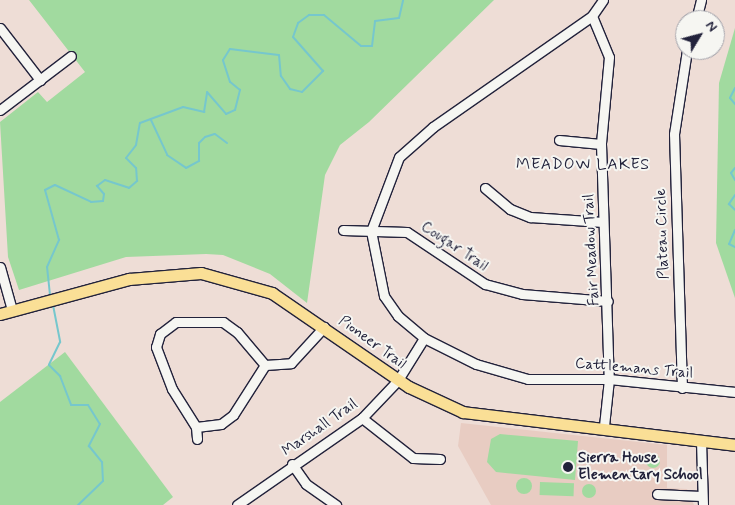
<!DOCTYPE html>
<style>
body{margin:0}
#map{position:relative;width:735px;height:505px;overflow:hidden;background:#eeddd6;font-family:Mynerve,sans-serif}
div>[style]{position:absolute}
.built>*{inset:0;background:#e8ccc2}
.green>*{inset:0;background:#a1da9f;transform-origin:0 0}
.round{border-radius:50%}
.stream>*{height:2px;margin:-1px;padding:0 1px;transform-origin:1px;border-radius:1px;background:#76c7cd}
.roads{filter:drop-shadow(1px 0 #22223b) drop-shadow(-1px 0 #22223b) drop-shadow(0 1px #22223b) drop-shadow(0 -1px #22223b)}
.minor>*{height:9px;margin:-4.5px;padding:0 4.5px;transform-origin:4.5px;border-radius:4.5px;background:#f6f6f2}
.major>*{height:11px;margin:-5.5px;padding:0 5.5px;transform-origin:5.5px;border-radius:5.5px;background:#fadf96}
.dots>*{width:14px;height:14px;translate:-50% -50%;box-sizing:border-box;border:2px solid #f6f6f2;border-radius:50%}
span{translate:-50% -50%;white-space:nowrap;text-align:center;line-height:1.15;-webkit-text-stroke:4px #f6f6f2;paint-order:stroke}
.street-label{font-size:15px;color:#22223b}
.poi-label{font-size:15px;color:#22223b;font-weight:700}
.left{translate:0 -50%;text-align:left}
.neighbourhood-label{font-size:16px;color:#22223b;letter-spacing:1px}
.north{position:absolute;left:675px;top:10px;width:50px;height:50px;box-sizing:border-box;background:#f6f6f2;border:1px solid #a1a1a9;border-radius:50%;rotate:53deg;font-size:14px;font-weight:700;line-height:20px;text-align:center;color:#22223b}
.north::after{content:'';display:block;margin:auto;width:18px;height:22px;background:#22223b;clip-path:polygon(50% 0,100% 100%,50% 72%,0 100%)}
</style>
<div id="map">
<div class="built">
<i style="clip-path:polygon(461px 423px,667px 445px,667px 488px,687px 489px,694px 505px,491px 505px,458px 446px)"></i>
</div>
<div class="green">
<i style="clip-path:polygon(29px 0,494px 0,369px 122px,340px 145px,325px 175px,307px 303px,270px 274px,223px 255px,206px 254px,126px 257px,19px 290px,8px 257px,0 122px,38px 92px,47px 102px,85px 72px)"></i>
<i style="clip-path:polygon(735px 28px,735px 298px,716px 243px,719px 83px)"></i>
<i style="clip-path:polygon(65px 352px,173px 497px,163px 505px,0 505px,0 402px)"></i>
<i style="clip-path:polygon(500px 434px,578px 441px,575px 480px,496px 472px,487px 462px,491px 439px)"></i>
<i class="round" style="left:646px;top:454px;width:14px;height:14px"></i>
<i class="round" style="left:516px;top:478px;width:16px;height:16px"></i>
<i style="left:540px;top:482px;width:34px;height:13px;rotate:2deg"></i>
<i class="round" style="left:582px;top:484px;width:14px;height:14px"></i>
</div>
<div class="stream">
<i style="left:735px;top:88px;width:11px;rotate:117deg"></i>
<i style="left:730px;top:98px;width:8px;rotate:50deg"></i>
<i style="left:151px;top:120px;width:38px;rotate:65deg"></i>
<i style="left:167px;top:155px;width:23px;rotate:34deg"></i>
<i style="left:186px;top:168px;width:15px;rotate:-28deg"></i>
<i style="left:199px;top:161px;width:18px;rotate:-90deg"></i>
<i style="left:199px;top:143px;width:8px;rotate:-45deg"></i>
<i style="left:205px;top:137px;width:10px;rotate:-17deg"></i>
<i style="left:215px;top:134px;width:15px;rotate:37deg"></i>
<i style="left:735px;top:168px;width:6px;rotate:129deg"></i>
<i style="left:731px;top:173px;width:8px;rotate:60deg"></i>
<i style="left:735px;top:195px;width:11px;rotate:124deg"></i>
<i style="left:729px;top:204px;width:8px;rotate:45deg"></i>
<i style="left:735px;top:230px;width:15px;rotate:113deg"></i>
<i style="left:729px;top:244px;width:7px;rotate:27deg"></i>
<i style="left:50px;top:295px;width:28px;rotate:-96deg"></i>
<i style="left:47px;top:267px;width:30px;rotate:-66deg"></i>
<i style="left:59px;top:240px;width:52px;rotate:-105.6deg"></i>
<i style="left:45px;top:190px;width:11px;rotate:-27deg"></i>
<i style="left:55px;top:185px;width:40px;rotate:25deg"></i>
<i style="left:91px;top:202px;width:12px;rotate:-5deg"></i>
<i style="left:103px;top:201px;width:7px;rotate:-82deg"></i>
<i style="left:104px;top:194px;width:11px;rotate:-131deg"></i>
<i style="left:97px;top:186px;width:10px;rotate:-37deg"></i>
<i style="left:105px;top:180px;width:25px;rotate:18deg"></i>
<i style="left:129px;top:188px;width:11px;rotate:-41deg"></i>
<i style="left:137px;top:181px;width:13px;rotate:-94deg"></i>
<i style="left:136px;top:168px;width:14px;rotate:-135deg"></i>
<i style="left:126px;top:158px;width:16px;rotate:-52deg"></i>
<i style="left:136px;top:145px;width:22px;rotate:-80deg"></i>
<i style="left:140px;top:123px;width:46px;rotate:-20.4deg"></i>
<i style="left:183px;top:107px;width:22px;rotate:13deg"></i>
<i style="left:204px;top:112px;width:20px;rotate:-81deg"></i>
<i style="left:207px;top:92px;width:29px;rotate:49deg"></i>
<i style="left:226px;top:114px;width:10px;rotate:-24deg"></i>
<i style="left:235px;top:110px;width:21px;rotate:-76deg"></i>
<i style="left:240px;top:90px;width:13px;rotate:-141deg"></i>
<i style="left:230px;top:82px;width:23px;rotate:-108deg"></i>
<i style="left:223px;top:60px;width:13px;rotate:-58deg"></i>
<i style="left:230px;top:49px;width:49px;rotate:7deg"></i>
<i style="left:279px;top:55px;width:21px;rotate:85deg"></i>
<i style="left:281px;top:76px;width:16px;rotate:55deg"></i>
<i style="left:290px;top:89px;width:12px;rotate:14deg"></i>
<i style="left:302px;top:92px;width:30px;rotate:-45deg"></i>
<i style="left:323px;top:71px;width:45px;rotate:-131.4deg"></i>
<i style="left:293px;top:37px;width:15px;rotate:-70deg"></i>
<i style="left:298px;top:23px;width:14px;rotate:-36deg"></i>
<i style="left:309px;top:15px;width:15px"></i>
<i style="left:324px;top:15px;width:48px;rotate:40deg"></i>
<i style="left:361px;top:46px;width:11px"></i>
<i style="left:372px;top:46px;width:25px;rotate:-83deg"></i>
<i style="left:375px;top:21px;width:24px;rotate:-7deg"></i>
<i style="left:399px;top:18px;width:18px;rotate:-77deg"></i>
<i style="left:53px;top:305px;width:38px;rotate:79deg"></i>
<i style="left:60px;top:342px;width:25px;rotate:116deg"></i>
<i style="left:49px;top:365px;width:16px;rotate:45deg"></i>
<i style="left:60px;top:376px;width:31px;rotate:69deg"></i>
<i style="left:71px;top:405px;width:17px"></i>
<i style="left:88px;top:405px;width:22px;rotate:58deg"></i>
<i style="left:100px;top:424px;width:25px;rotate:117deg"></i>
<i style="left:89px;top:446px;width:21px;rotate:51deg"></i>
<i style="left:102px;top:462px;width:19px;rotate:87deg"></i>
<i style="left:103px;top:481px;width:35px;rotate:136deg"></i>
</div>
<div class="roads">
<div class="minor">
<i style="left:603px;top:0;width:19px;rotate:125deg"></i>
<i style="left:592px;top:16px;width:194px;rotate:145.1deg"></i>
<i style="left:433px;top:127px;width:45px;rotate:138.6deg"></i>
<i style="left:399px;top:157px;width:79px;rotate:110.7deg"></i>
<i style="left:371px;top:231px;width:66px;rotate:78.7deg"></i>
<i style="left:384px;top:296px;width:24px;rotate:55deg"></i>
<i style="left:398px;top:316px;width:34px;rotate:40deg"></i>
<i style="left:424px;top:338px;width:58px;rotate:26.6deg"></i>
<i style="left:476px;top:364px;width:54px;rotate:16.1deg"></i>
<i style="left:528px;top:379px;width:81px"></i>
<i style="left:609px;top:379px;width:127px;rotate:5.9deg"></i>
<i style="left:592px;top:16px;width:44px;rotate:67.5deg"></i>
<i style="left:609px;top:57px;width:87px;rotate:95.3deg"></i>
<i style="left:601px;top:144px;width:235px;rotate:88.1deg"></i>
<i style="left:609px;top:379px;width:47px;rotate:96.1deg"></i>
<i style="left:696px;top:20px;width:21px;rotate:-76deg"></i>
<i style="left:0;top:28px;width:66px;rotate:52.4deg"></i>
<i style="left:0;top:110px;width:89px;rotate:-37.3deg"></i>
<i style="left:559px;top:140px;width:42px;rotate:5.4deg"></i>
<i style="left:485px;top:188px;width:33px;rotate:40deg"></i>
<i style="left:510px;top:209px;width:22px;rotate:22deg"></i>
<i style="left:530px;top:217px;width:73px;rotate:3.9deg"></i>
<i style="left:343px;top:230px;width:64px;rotate:1.8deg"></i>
<i style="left:407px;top:232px;width:94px;rotate:33.7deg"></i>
<i style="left:485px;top:284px;width:38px;rotate:15deg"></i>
<i style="left:522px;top:294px;width:86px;rotate:4.7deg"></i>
<i style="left:0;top:267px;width:45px;rotate:74.4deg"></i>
<i style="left:265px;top:365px;width:59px;rotate:122.6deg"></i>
<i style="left:233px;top:415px;width:15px;rotate:143deg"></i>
<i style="left:221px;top:424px;width:25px;rotate:173deg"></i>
<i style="left:196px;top:427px;width:45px;rotate:-122.3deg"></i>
<i style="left:172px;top:389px;width:45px;rotate:-110.9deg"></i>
<i style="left:156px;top:347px;width:14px;rotate:-73deg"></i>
<i style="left:160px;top:334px;width:20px;rotate:-37deg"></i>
<i style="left:176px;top:322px;width:47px"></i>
<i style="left:223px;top:322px;width:17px;rotate:36deg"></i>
<i style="left:237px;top:332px;width:43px;rotate:49.7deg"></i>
<i style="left:265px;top:365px;width:26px;rotate:-4deg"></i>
<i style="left:291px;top:363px;width:49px;rotate:-47.5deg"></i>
<i style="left:682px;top:388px;width:254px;rotate:-91.8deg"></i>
<i style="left:674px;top:134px;width:85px;rotate:-81.2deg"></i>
<i style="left:362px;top:418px;width:65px;rotate:38.1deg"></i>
<i style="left:413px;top:458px;width:27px;rotate:2deg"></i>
<i style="left:196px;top:427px;width:12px;rotate:85deg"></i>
<i style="left:701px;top:441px;width:64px;rotate:88.2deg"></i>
<i style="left:292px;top:464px;width:24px;rotate:55deg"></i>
<i style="left:306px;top:484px;width:37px;rotate:35deg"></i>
<i style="left:657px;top:494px;width:44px;rotate:2.6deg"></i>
<i style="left:237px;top:505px;width:152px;rotate:-34.8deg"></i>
<i style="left:362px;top:418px;width:52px;rotate:-46.5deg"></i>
<i style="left:398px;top:380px;width:49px;rotate:-58.2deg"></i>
</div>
<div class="major">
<i style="left:0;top:314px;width:134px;rotate:-15.2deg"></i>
<i style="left:129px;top:279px;width:72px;rotate:-4.8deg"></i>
<i style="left:201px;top:273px;width:74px;rotate:15.7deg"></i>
<i style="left:272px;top:293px;width:166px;rotate:34.5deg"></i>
<i style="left:409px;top:387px;width:60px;rotate:24.8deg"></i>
<i style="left:463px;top:412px;width:274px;rotate:6.9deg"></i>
</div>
</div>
<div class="dots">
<i style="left:568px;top:467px;background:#22223b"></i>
</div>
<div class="street-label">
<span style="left:663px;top:234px;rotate:-92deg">Plateau Circle</span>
<span style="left:454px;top:247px;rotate:34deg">Cougar Trail</span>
<span style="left:592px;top:250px;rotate:-93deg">Fair Meadow Trail</span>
<span style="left:372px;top:343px;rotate:36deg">Pioneer Trail</span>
<span style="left:634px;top:369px;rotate:5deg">Cattlemans Trail</span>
<span style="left:320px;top:428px;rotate:-35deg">Marshall Trail</span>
</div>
<div class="poi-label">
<span class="left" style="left:578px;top:467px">Sierra House<br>Elementary School</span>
</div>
<div class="neighbourhood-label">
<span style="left:583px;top:165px">MEADOW LAKES</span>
</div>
<div class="north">N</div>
</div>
